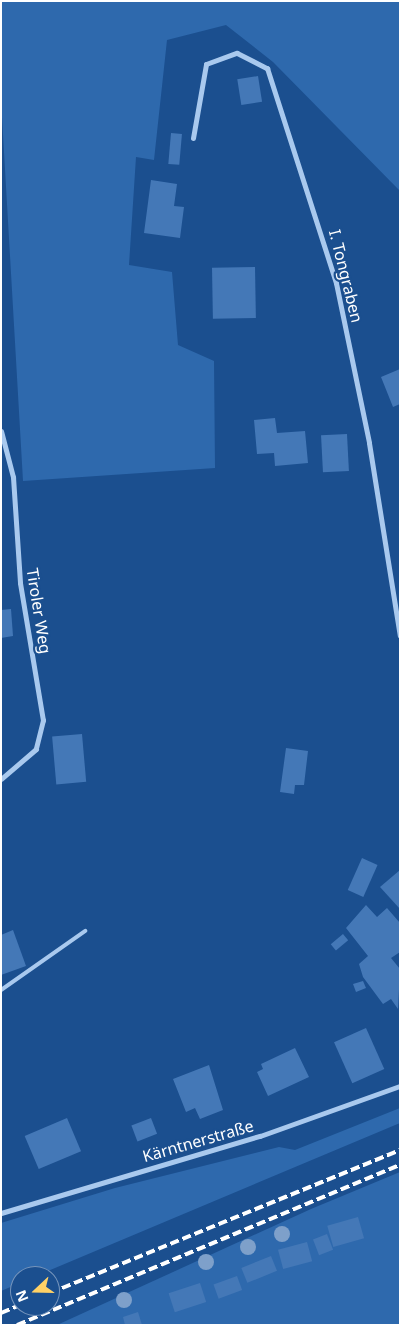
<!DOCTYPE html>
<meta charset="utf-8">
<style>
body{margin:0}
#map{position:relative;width:401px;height:1326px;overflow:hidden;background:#1b4f8f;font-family:"Noto Sans",sans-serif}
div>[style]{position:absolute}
.green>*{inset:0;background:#2e69ad}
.building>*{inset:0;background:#4478b7;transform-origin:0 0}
.service>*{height:4px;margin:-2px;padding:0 2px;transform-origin:2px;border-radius:2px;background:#a9c9ee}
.minor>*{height:5px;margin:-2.5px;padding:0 2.5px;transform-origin:2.5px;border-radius:2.5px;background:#a9c9ee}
.rail>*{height:4px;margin-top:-2px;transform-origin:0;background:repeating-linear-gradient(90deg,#fff 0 9px,transparent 0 13px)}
.trees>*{width:16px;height:16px;margin:-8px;border-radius:50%;background:#7ea0ca}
span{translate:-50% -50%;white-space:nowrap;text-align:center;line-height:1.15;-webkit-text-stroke:4.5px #1b4f8f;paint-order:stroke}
.street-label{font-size:16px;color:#fff}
.frame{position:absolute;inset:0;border:2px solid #fff;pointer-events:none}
.north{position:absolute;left:10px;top:1266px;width:50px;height:50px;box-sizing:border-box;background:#1b4f8f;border:1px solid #7695bc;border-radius:50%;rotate:249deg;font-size:14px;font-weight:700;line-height:20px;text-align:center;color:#fff}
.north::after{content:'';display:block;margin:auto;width:18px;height:22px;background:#ffd166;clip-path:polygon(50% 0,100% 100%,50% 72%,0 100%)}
</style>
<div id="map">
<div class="green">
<i style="clip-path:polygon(1px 1px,400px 1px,400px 191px,273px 62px,226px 25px,167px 40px,154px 160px,136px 157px,129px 265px,172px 272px,178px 345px,214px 361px,215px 468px,23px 481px,1px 100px)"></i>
<i style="clip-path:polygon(400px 1108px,400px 1123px,36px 1276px,20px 1276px,20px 1283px,1px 1291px,1px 1223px,115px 1188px,279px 1147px,295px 1150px)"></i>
<i style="clip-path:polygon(400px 1172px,400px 1325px,57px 1325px,311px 1209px)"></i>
</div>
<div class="building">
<i style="left:258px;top:76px;width:26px;height:21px;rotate:81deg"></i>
<i style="left:171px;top:133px;width:11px;height:31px;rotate:5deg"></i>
<i style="clip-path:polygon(151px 180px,177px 184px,174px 206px,184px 207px,180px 238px,144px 233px)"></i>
<i style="left:255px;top:267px;width:51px;height:43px;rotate:89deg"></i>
<i style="clip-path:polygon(400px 369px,400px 404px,393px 407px,381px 377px)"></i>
<i style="clip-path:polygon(275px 418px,277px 433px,305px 431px,308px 463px,275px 466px,274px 453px,257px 454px,254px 420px)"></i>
<i style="left:347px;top:434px;width:37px;height:26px;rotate:87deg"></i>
<i style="clip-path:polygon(11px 609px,13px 636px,1px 638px,1px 610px)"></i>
<i style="left:82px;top:734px;width:48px;height:30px;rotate:85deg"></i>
<i style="clip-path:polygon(286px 748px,308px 751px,304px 785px,295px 785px,294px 794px,280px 792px)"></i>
<i style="left:362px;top:858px;width:17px;height:35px;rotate:24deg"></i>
<i style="clip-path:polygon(400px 870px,400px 909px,380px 887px)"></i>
<i style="clip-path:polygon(366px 905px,377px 917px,387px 908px,400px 923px,400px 952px,391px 958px,400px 969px,398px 1009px,391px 999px,383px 1004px,363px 977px,359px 964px,368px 956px,346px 928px)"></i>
<i style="clip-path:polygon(13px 930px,26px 966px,1px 975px,1px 935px)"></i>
<i style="left:343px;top:934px;width:8px;height:16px;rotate:50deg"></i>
<i style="clip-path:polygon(363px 981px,366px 988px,356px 992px,353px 984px)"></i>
<i style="left:366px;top:1028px;width:45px;height:35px;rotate:66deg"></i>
<i style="clip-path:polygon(295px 1048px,309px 1077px,268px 1096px,257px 1072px,263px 1069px,261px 1064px)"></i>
<i style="clip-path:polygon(209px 1065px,223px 1110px,200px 1119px,195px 1108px,186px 1112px,173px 1079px)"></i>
<i style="left:67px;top:1118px;width:36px;height:46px;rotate:67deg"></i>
<i style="left:151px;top:1118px;width:17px;height:21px;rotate:69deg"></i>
<i style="left:358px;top:1217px;width:22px;height:32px;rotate:74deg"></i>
<i style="left:327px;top:1234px;width:17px;height:15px;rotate:69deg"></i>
<i style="left:307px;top:1242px;width:20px;height:30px;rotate:75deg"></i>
<i style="left:271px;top:1256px;width:16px;height:32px;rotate:68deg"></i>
<i style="left:237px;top:1276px;width:15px;height:25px;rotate:70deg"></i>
<i style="left:200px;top:1283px;width:20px;height:33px;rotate:72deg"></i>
<i style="clip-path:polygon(138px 1312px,142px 1325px,125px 1325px,123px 1317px)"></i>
</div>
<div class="service">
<i style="left:1px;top:990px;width:103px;rotate:-35.1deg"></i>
</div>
<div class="minor">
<i style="left:193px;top:138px;width:75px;rotate:-80deg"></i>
<i style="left:206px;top:64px;width:33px;rotate:-20deg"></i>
<i style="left:237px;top:53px;width:34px;rotate:27deg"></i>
<i style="left:267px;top:68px;width:226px;rotate:72.2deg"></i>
<i style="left:336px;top:283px;width:163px;rotate:78.3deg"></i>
<i style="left:369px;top:443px;width:195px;rotate:80.9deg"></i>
<i style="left:1px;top:431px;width:48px;rotate:75.4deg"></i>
<i style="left:13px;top:477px;width:106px;rotate:86.2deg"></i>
<i style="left:20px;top:583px;width:139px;rotate:80.5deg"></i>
<i style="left:43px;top:720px;width:30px;rotate:104deg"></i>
<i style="left:36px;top:749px;width:46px;rotate:139.4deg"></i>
<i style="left:1px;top:1213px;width:270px;rotate:-16.6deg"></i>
<i style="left:260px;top:1136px;width:149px;rotate:-19.7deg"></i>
</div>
<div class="rail">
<i style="left:50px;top:1293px;width:378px;rotate:-22.2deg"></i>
<i style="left:1px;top:1313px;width:21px;rotate:-23deg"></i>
<i style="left:17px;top:1325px;width:415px;rotate:-22.7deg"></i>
</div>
<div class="trees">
<i style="left:282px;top:1234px"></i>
<i style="left:248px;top:1247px"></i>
<i style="left:206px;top:1262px"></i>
<i style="left:124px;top:1300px"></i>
</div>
<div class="street-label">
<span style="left:346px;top:276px;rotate:76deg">I. Tongraben</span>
<span style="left:39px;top:611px;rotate:81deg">Tiroler Weg</span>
<span style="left:198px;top:1141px;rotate:-16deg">Kärntnerstraße</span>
</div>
<div class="frame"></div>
<div class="north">N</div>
</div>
